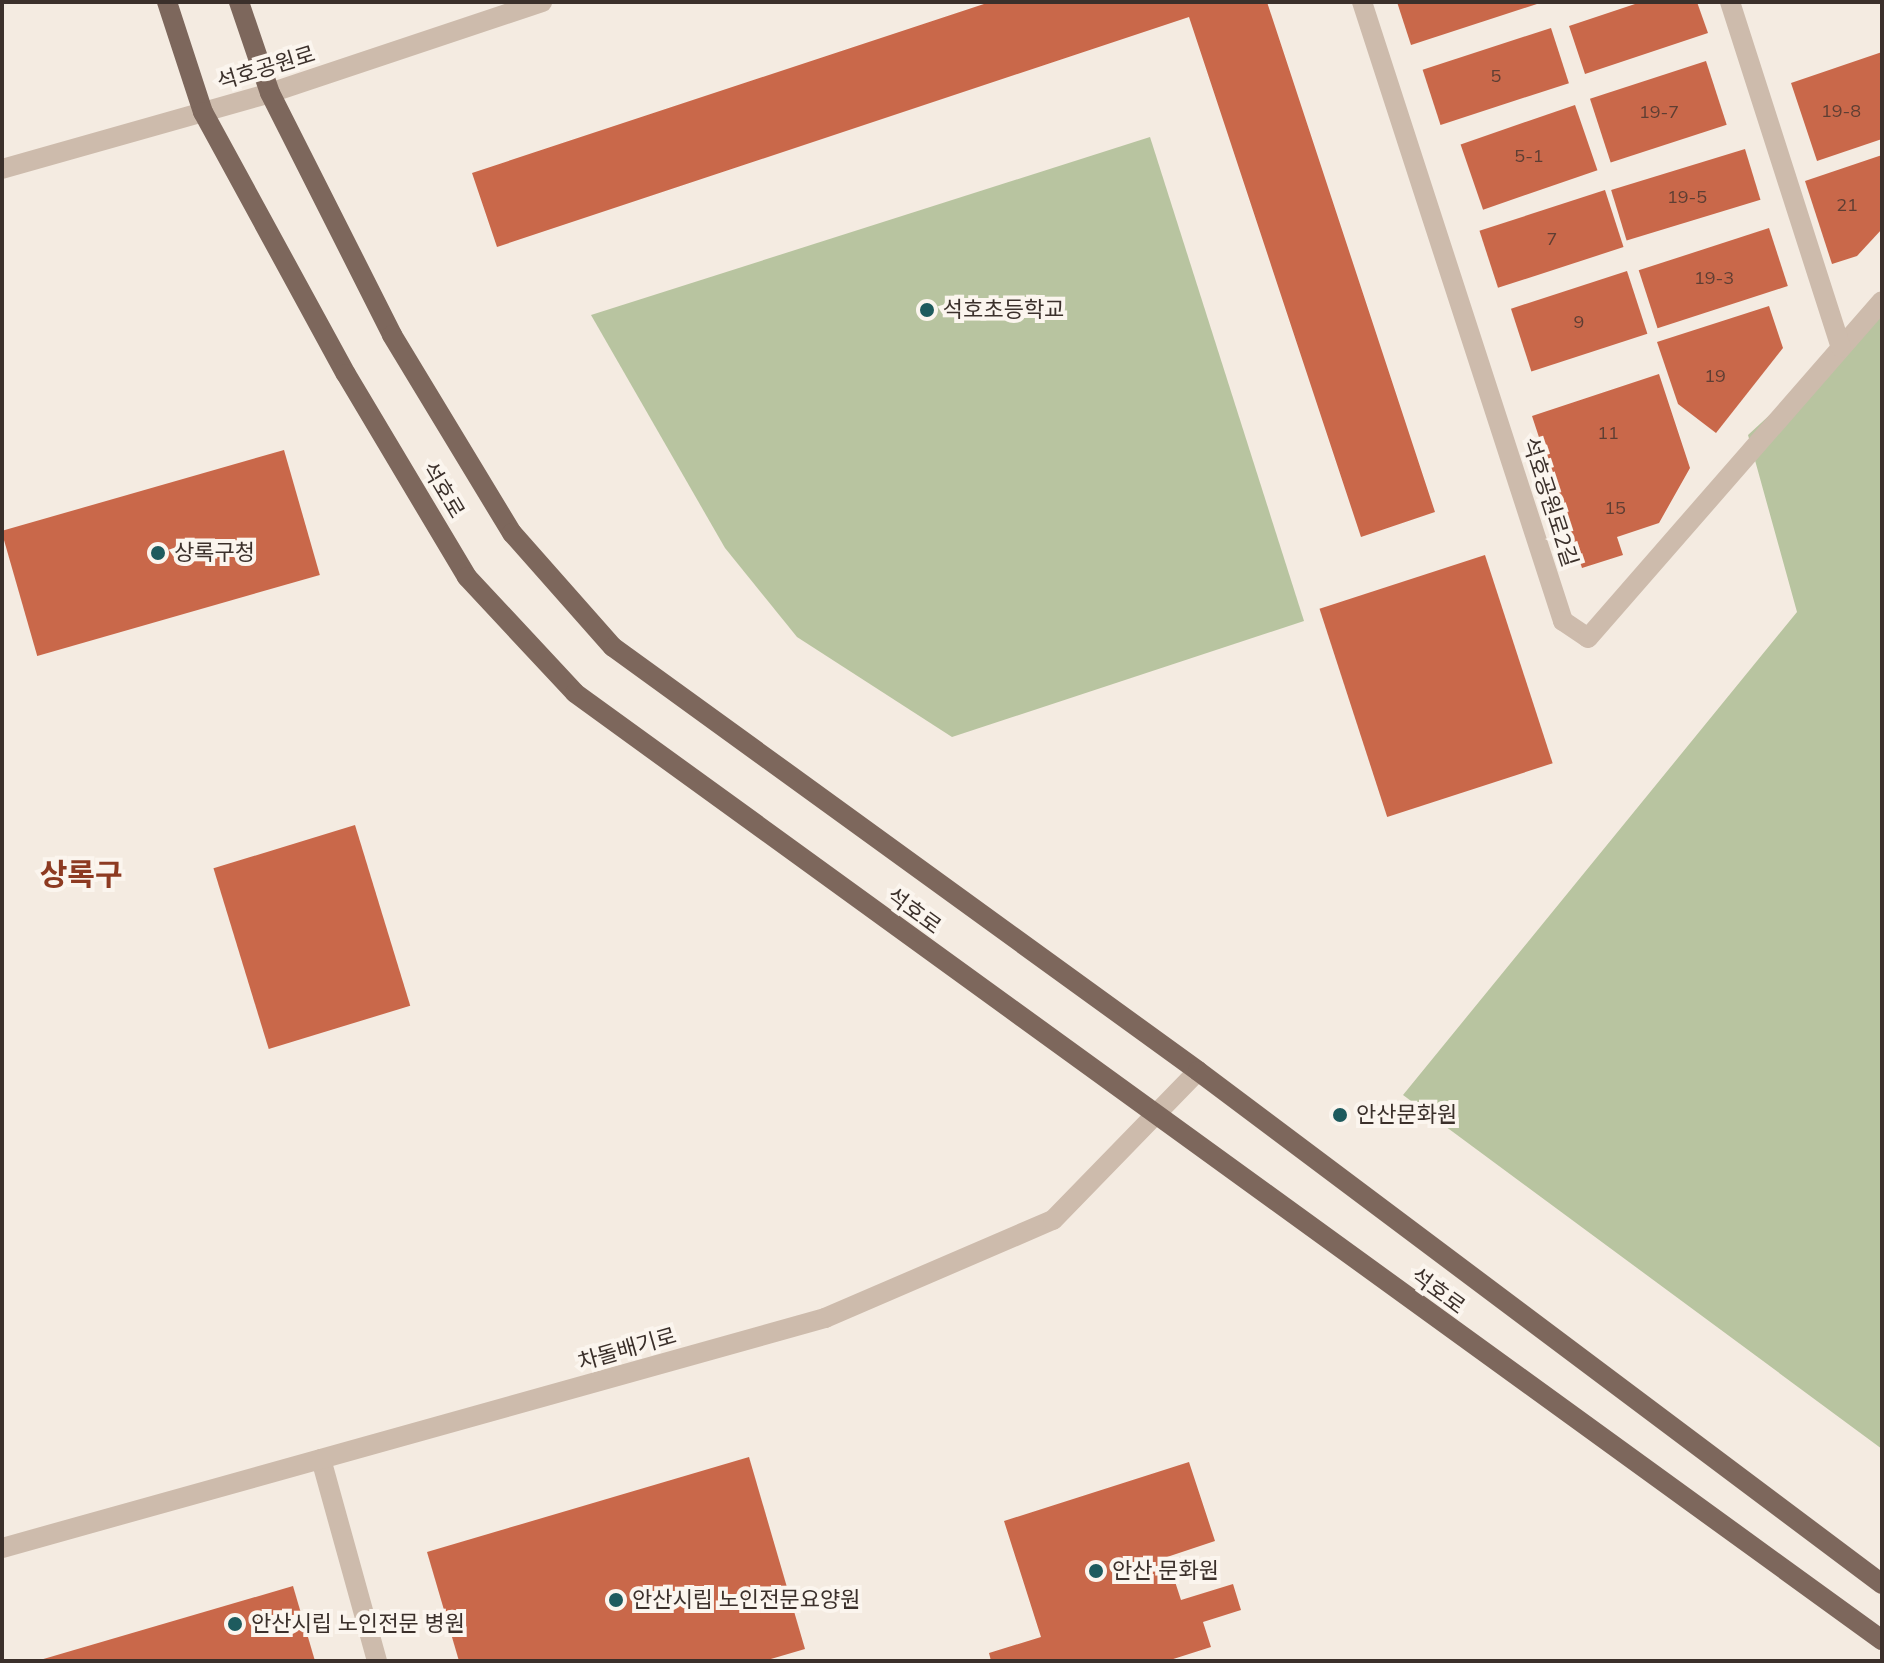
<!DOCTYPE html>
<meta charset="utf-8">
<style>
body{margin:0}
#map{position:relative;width:1884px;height:1663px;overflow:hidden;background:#f4ebe1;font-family:Mulish,"Noto Sans KR",sans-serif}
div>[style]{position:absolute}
.green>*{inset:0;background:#b8c4a0}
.building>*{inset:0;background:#c9684a;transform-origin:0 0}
.minor>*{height:20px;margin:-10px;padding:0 10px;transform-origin:10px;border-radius:10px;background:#cdbbac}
.major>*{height:20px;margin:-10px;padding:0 10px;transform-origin:10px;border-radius:10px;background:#7d675c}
.dots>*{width:22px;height:22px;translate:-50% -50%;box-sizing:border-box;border:4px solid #fbf5ee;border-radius:50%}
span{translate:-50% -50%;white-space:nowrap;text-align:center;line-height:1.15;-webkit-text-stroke:8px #fbf5ee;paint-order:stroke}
.number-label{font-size:18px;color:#5e3e33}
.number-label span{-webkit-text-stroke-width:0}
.street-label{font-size:22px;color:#3b302b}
.poi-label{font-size:22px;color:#3b302b}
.left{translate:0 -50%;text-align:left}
.district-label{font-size:30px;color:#8d3a21;font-weight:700}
.frame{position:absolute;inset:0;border:4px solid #3b302b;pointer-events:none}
</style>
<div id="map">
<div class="green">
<i style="clip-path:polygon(1150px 137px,1304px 621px,952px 737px,797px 637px,725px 548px,591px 315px)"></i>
<i style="clip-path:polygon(1882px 311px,1882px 1449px,1403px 1095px,1797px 612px,1748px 435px)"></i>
</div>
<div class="building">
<i style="clip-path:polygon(990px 2px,1267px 2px,1435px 512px,1361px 537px,1189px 17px,497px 247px,472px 173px)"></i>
<i style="clip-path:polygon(1397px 2px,1540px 2px,1540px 3px,1411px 45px)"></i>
<i style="clip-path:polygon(1641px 2px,1697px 2px,1708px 33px,1585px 74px,1569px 26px)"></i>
<i style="left:1551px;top:28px;width:58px;height:135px;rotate:72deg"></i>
<i style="clip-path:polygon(1882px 52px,1882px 139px,1817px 161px,1791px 83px)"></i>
<i style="left:1706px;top:61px;width:67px;height:122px;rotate:72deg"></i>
<i style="left:1575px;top:105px;width:69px;height:121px;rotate:71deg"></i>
<i style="left:1745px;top:149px;width:53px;height:140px;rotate:73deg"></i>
<i style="clip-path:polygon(1882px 155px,1882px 229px,1857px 256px,1832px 264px,1805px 181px)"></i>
<i style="left:1605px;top:190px;width:60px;height:132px;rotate:72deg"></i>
<i style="left:1769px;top:228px;width:61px;height:137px;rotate:72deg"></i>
<i style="left:1627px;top:271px;width:66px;height:122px;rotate:72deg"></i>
<i style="clip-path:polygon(1769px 306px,1783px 348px,1716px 433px,1678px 404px,1657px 342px)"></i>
<i style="clip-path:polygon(1659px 374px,1690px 468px,1659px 523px,1617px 537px,1623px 555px,1582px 568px,1532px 416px)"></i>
<i style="left:284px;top:450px;width:130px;height:294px;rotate:74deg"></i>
<i style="left:1485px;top:555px;width:219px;height:174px;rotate:72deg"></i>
<i style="left:355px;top:825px;width:189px;height:148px;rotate:73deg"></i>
<i style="clip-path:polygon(749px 1457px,805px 1649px,764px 1661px,459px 1661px,427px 1552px)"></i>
<i style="clip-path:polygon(1189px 1462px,1215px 1541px,1167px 1557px,1181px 1600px,1233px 1584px,1241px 1610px,1203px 1622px,1211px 1647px,1167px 1661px,991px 1661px,989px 1653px,1041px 1637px,1004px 1521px)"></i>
<i style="clip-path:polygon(293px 1586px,315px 1661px,40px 1661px,40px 1660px)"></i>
</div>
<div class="minor">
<i style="left:1362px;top:2px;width:651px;rotate:72.01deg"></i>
<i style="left:1563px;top:621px;width:30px;rotate:34deg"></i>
<i style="left:1588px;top:638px;width:447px;rotate:-48.9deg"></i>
<i style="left:1730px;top:2px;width:363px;rotate:72.2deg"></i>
<i style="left:2px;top:169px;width:279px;rotate:-15.8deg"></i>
<i style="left:270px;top:93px;width:287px;rotate:-18.5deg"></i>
<i style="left:321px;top:1459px;width:210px;rotate:74.5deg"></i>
<i style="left:2px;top:1548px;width:855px;rotate:-15.61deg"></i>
<i style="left:825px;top:1318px;width:248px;rotate:-23.3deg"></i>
<i style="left:1053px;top:1220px;width:208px;rotate:-45.8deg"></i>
</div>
<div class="major">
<i style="left:167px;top:2px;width:116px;rotate:71.9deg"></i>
<i style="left:203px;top:112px;width:298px;rotate:61.4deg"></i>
<i style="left:346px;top:374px;width:236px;rotate:59.2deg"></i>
<i style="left:467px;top:577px;width:158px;rotate:47deg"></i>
<i style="left:575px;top:693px;width:1614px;rotate:35.93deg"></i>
<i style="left:239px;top:2px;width:96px;rotate:71.2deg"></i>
<i style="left:270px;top:93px;width:271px;rotate:63.2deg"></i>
<i style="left:392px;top:335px;width:232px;rotate:58.8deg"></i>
<i style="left:512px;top:533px;width:152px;rotate:48.5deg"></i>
<i style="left:613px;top:647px;width:722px;rotate:35.93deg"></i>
<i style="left:1198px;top:1071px;width:855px;rotate:36.87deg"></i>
</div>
<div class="dots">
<i style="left:927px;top:310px;background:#1e5b5e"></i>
<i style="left:158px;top:553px;background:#1e5b5e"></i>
<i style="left:1340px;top:1115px;background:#1e5b5e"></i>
<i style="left:1096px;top:1571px;background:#1e5b5e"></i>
<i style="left:616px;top:1600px;background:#1e5b5e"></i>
<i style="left:235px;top:1624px;background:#1e5b5e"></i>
</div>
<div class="number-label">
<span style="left:1496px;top:76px">5</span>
<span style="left:1841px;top:111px">19-8</span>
<span style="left:1659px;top:112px">19-7</span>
<span style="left:1529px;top:156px">5-1</span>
<span style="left:1687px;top:197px">19-5</span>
<span style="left:1847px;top:205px">21</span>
<span style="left:1552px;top:239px">7</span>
<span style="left:1714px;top:278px">19-3</span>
<span style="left:1579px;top:322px">9</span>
<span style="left:1715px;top:376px">19</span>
<span style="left:1608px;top:433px">11</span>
<span style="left:1615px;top:508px">15</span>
</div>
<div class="street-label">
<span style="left:266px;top:68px;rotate:-17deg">석호공원로</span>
<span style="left:443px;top:490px;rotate:59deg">석호로</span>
<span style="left:1550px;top:502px;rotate:72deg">석호공원로2길</span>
<span style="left:914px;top:911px;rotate:36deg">석호로</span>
<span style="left:1438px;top:1291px;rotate:36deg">석호로</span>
<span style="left:627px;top:1349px;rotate:-16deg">차돌배기로</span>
</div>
<div class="poi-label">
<span class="left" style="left:943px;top:310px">석호초등학교</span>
<span class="left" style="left:174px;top:553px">상록구청</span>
<span class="left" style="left:1356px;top:1115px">안산문화원</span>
<span class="left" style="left:1112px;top:1571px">안산 문화원</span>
<span class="left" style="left:632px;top:1600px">안산시립 노인전문요양원</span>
<span class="left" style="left:251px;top:1624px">안산시립 노인전문 병원</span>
</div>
<div class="district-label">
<span style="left:81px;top:874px">상록구</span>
</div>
<div class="frame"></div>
</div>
